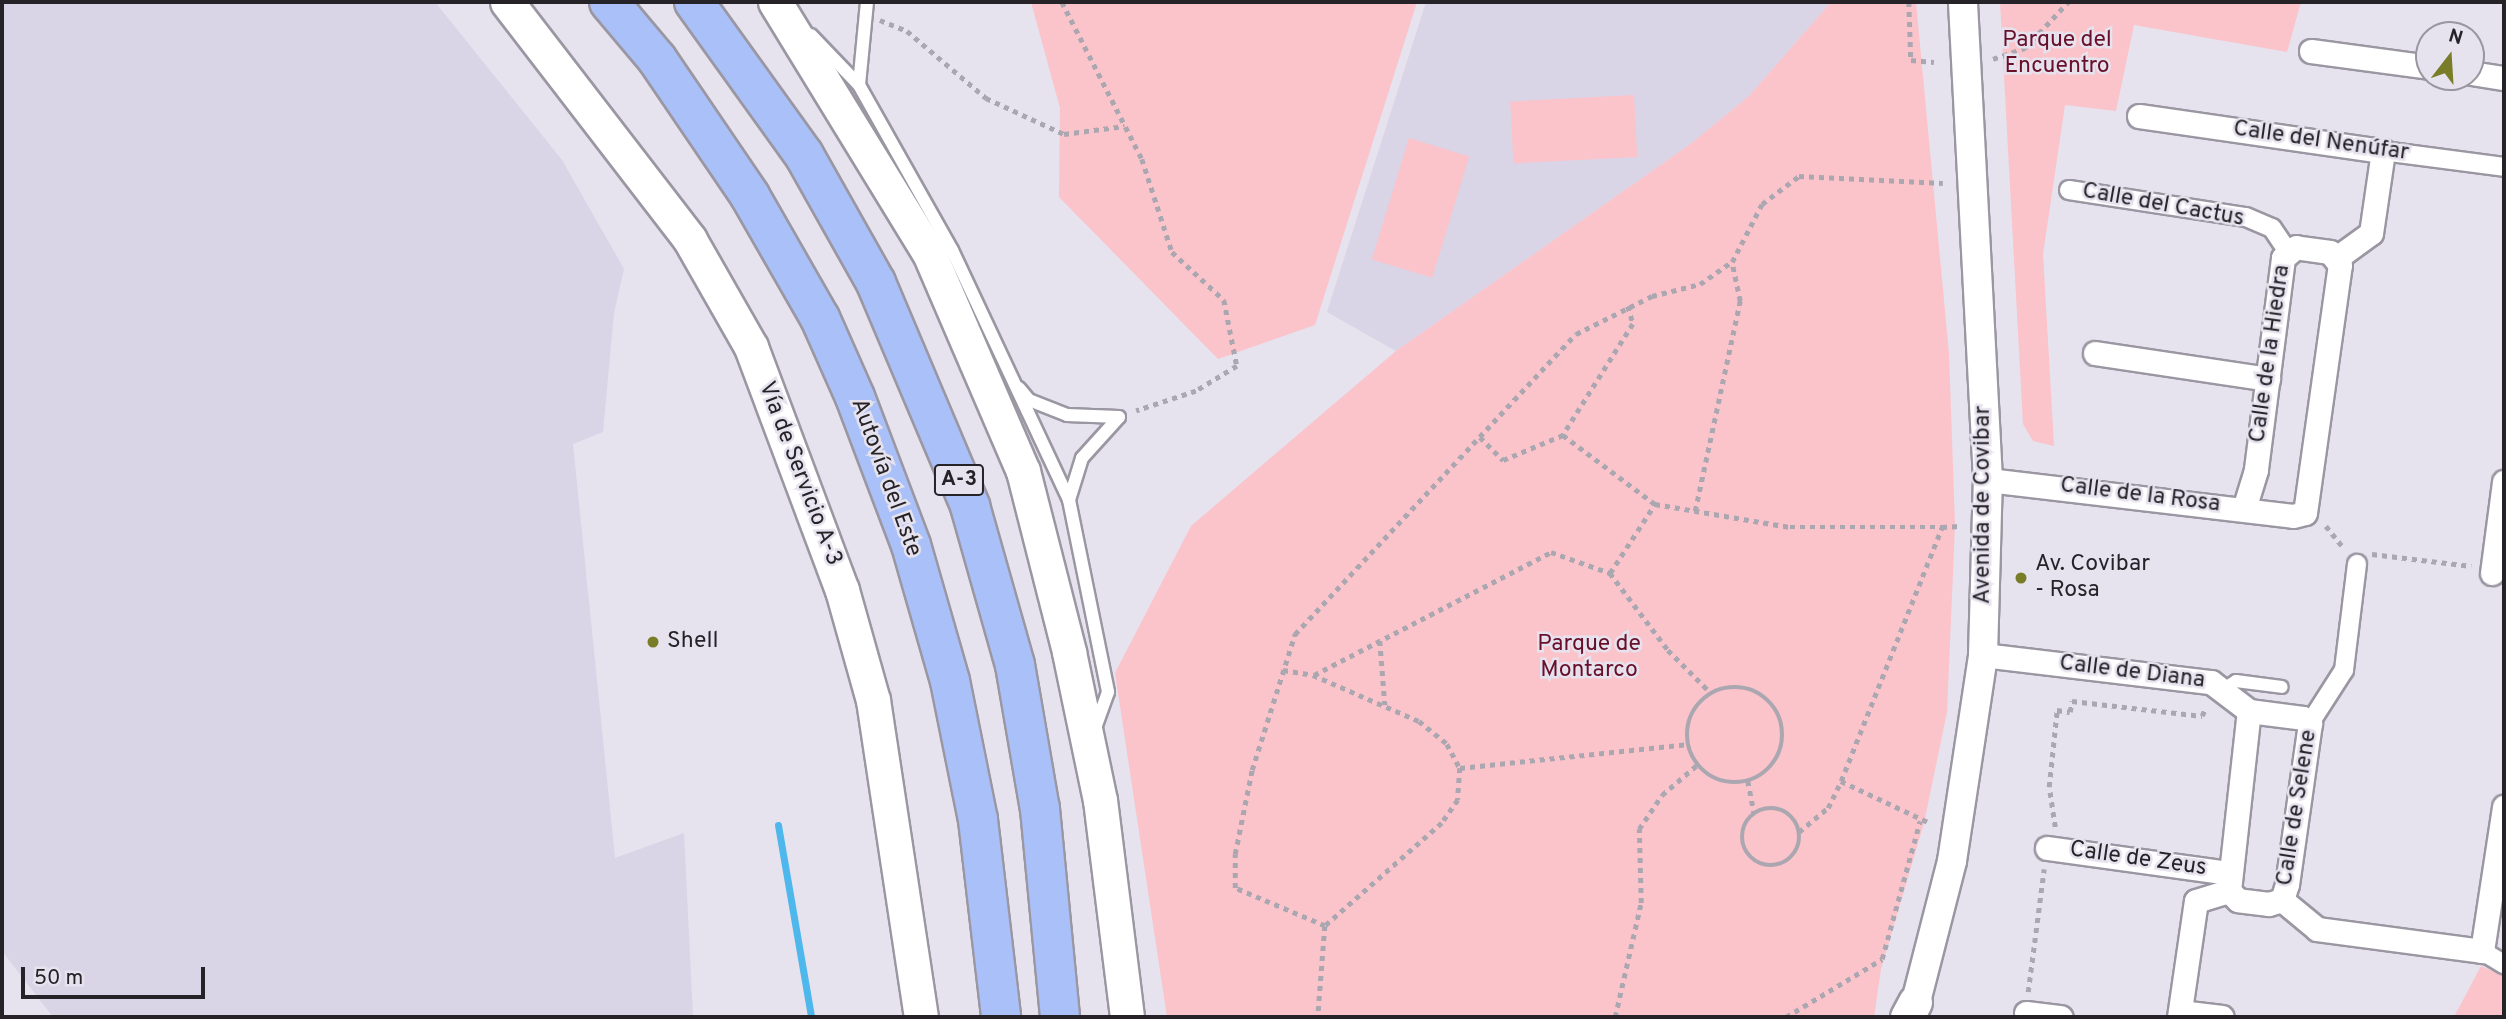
<!DOCTYPE html>
<meta charset="utf-8">
<style>
body{margin:0}
#map{position:relative;width:2506px;height:1019px;overflow:hidden;background:#e6e2ee;font-family:Overpass,sans-serif}
div>[style]{position:absolute}
.built>*{inset:0;background:#dad4e7}
.green>*{inset:0;background:#fbc3ca;transform-origin:0 0}
.stream>*{height:7px;margin:-3.5px;padding:0 3.5px;transform-origin:3.5px;border-radius:3.5px;background:#4eb7eb}
.path>*{height:4.5px;margin-top:-2.25px;transform-origin:0;background:repeating-linear-gradient(90deg,#aba7b1 0 5px,transparent 0 10px)}
.path>.ring{margin:-2.25px;padding:0;box-sizing:content-box;background:none;border:4.5px solid #aba7b1;border-radius:50%}
.roads{filter:drop-shadow(2px 0 #9b97a2) drop-shadow(-2px 0 #9b97a2) drop-shadow(0 2px #9b97a2) drop-shadow(0 -2px #9b97a2)}
.service>*{height:12px;margin:-6px;padding:0 6px;transform-origin:6px;border-radius:6px;background:#fff}
.pedestrian>*{height:18px;margin:-9px;padding:0 9px;transform-origin:9px;border-radius:9px;background:#fff}
.minor>*{height:23px;margin:-11.5px;padding:0 11.5px;transform-origin:11.5px;border-radius:11.5px;background:#fff}
.tertiary>*{height:28px;margin:-14px;padding:0 14px;transform-origin:14px;border-radius:14px;background:#fff}
.secondary>*{height:33px;margin:-16.5px;padding:0 16.5px;transform-origin:16.5px;border-radius:16.5px;background:#fff}
.motorway>*{height:38px;margin:-19px;padding:0 19px;transform-origin:19px;border-radius:19px;background:#a9c0f9}
.dots>*{width:19px;height:19px;translate:-50% -50%;box-sizing:border-box;border:4px solid #e6e2ee;border-radius:50%}
span{translate:-50% -50%;white-space:nowrap;text-align:center;line-height:1.15;-webkit-text-stroke:5px #e6e2ee;paint-order:stroke}
.shield-label span{padding:2px 5px;background:#e6e2ee;border:2px solid;border-radius:5px;-webkit-text-stroke-width:0}
.shield-label{font-size:21px;color:#252328;font-weight:700}
.park-label{font-size:23px;color:#680f2a}
.street-label{font-size:23px;color:#252328}
.poi-label{font-size:23px;color:#252328}
.left{translate:0 -50%;text-align:left}
.frame{position:absolute;inset:0;border:4px solid #252328;pointer-events:none}
.north{position:absolute;left:2415px;top:21px;width:70px;height:70px;box-sizing:border-box;background:#e6e2ee;border:2px solid #99969f;border-radius:50%;rotate:17deg;font-size:19px;font-weight:700;line-height:28px;text-align:center;color:#252328}
.north::after{content:'';display:block;margin:auto;width:24px;height:32px;background:#797d27;clip-path:polygon(50% 0,100% 100%,50% 72%,0 100%)}
.scale{position:absolute;left:21px;top:967px;width:184px;height:32px;box-sizing:border-box;border:4px solid #252328;border-top:0;padding-left:9px;font-size:21px;line-height:24px;white-space:nowrap;color:#252328;-webkit-text-stroke:5px #e6e2ee;paint-order:stroke}
</style>
<div id="map">
<div class="built">
<i style="clip-path:polygon(2px 2px,435px 2px,562px 160px,624px 269px,614px 313px,603px 432px,573px 444px,615px 858px,684px 833px,693px 1017px,53px 1017px,2px 951px)"></i>
<i style="clip-path:polygon(1426px 2px,1831px 2px,1749px 96px,1689px 145px,1396px 351px,1327px 312px)"></i>
</div>
<div class="green">
<i style="clip-path:polygon(1031px 2px,1417px 2px,1315px 325px,1218px 359px,1059px 197px,1060px 108px)"></i>
<i style="clip-path:polygon(1831px 2px,1916px 2px,1949px 354px,1955px 525px,1947px 712px,1924px 823px,1881px 969px,1874px 1017px,1167px 1017px,1115px 673px,1191px 526px,1396px 351px,1689px 145px,1749px 96px)"></i>
<i style="clip-path:polygon(2000px 2px,2301px 2px,2287px 52px,2134px 25px,2116px 111px,2065px 105px,2043px 254px,2054px 446px,2033px 441px,2023px 424px)"></i>
<i style="left:1634px;top:95px;width:62px;height:124px;rotate:87deg"></i>
<i style="left:1409px;top:138px;width:63px;height:127px;rotate:17deg"></i>
<i style="clip-path:polygon(2481px 966px,2504px 976px,2504px 1017px,2454px 1017px)"></i>
</div>
<div class="stream">
<i style="left:778px;top:825px;width:195px;rotate:80.2deg"></i>
</div>
<div class="path">
<i style="left:1062px;top:2px;width:176px;rotate:63deg"></i>
<i style="left:1142px;top:159px;width:98px;rotate:72.1deg"></i>
<i style="left:1172px;top:252px;width:71px;rotate:42.7deg"></i>
<i style="left:1224px;top:300px;width:67px;rotate:78.9deg"></i>
<i style="left:1237px;top:366px;width:48px;rotate:148.6deg"></i>
<i style="left:1196px;top:391px;width:63px;rotate:161.6deg"></i>
<i style="left:1909px;top:2px;width:58px;rotate:88deg"></i>
<i style="left:1911px;top:60px;width:23px;rotate:5deg"></i>
<i style="left:880px;top:20px;width:29px;rotate:22deg"></i>
<i style="left:907px;top:31px;width:104px;rotate:40.3deg"></i>
<i style="left:986px;top:98px;width:86px;rotate:24.8deg"></i>
<i style="left:1064px;top:134px;width:61px;rotate:-7.6deg"></i>
<i style="left:1993px;top:59px;width:34px;rotate:-19deg"></i>
<i style="left:2025px;top:48px;width:63px;rotate:-46.9deg"></i>
<i style="left:1628px;top:306px;width:19px;rotate:74deg"></i>
<i style="left:1633px;top:324px;width:131px;rotate:122.2deg"></i>
<i style="left:1563px;top:435px;width:115px;rotate:36.9deg"></i>
<i style="left:1480px;top:437px;width:33px;rotate:45deg"></i>
<i style="left:1503px;top:460px;width:65px;rotate:-22.6deg"></i>
<i style="left:1695px;top:511px;width:215px;rotate:-77.9deg"></i>
<i style="left:1740px;top:301px;width:40px;rotate:-102deg"></i>
<i style="left:2326px;top:526px;width:28px;rotate:51deg"></i>
<i style="left:2372px;top:554px;width:100px;rotate:6.9deg"></i>
<i style="left:1610px;top:573px;width:82px;rotate:-56.9deg"></i>
<i style="left:1655px;top:504px;width:137px;rotate:9.7deg"></i>
<i style="left:1790px;top:527px;width:152px"></i>
<i style="left:1380px;top:641px;width:64px;rotate:85.5deg"></i>
<i style="left:1283px;top:670px;width:30px;rotate:9deg"></i>
<i style="left:1313px;top:675px;width:116px;rotate:23.5deg"></i>
<i style="left:1419px;top:721px;width:36px;rotate:39deg"></i>
<i style="left:1447px;top:744px;width:27px;rotate:62deg"></i>
<i style="left:1460px;top:768px;width:32px;rotate:94deg"></i>
<i style="left:1458px;top:800px;width:28px;rotate:125deg"></i>
<i style="left:1442px;top:823px;width:156px;rotate:138.6deg"></i>
<i style="left:1325px;top:926px;width:91px;rotate:94.4deg"></i>
<i style="left:1314px;top:675px;width:267px;rotate:-27.4deg"></i>
<i style="left:1551px;top:552px;width:63px;rotate:19.6deg"></i>
<i style="left:1610px;top:573px;width:96px;rotate:53deg"></i>
<i style="left:1668px;top:650px;width:61px;rotate:45deg"></i>
<i class="ring" style="left:1687px;top:687px;width:91.5px;height:91.5px"></i>
<i style="left:1460px;top:768px;width:228px;rotate:-6deg"></i>
<i style="left:1748px;top:781px;width:33px;rotate:79deg"></i>
<i style="left:1841px;top:781px;width:98px;rotate:25.3deg"></i>
<i class="ring" style="left:1742px;top:808px;width:53.5px;height:53.5px"></i>
<i style="left:2055px;top:827px;width:40px;rotate:-98.5deg"></i>
<i style="left:2049px;top:787px;width:77px;rotate:-84.1deg"></i>
<i style="left:2057px;top:710px;width:13px;rotate:9deg"></i>
<i style="left:2070px;top:712px;width:11px;rotate:-80deg"></i>
<i style="left:2072px;top:701px;width:131px;rotate:6.6deg"></i>
<i style="left:2202px;top:716px;width:8px;rotate:-67deg"></i>
<i style="left:1799px;top:832px;width:38px;rotate:-40deg"></i>
<i style="left:1828px;top:808px;width:30px;rotate:-64deg"></i>
<i style="left:1841px;top:781px;width:273px;rotate:-68.3deg"></i>
<i style="left:1942px;top:527px;width:18px;rotate:-3deg"></i>
<i style="left:1325px;top:926px;width:98px;rotate:-157.1deg"></i>
<i style="left:1235px;top:888px;width:34px;rotate:-90deg"></i>
<i style="left:1235px;top:854px;width:86px;rotate:-78.6deg"></i>
<i style="left:1252px;top:770px;width:143px;rotate:-72.5deg"></i>
<i style="left:1295px;top:634px;width:411px;rotate:-46.9deg"></i>
<i style="left:1576px;top:334px;width:85px;rotate:-26.6deg"></i>
<i style="left:1652px;top:296px;width:49px;rotate:-14deg"></i>
<i style="left:1700px;top:284px;width:39px;rotate:-35deg"></i>
<i style="left:1732px;top:262px;width:65px;rotate:-62.7deg"></i>
<i style="left:1762px;top:204px;width:46px;rotate:-37.1deg"></i>
<i style="left:1799px;top:176px;width:144px;rotate:2.8deg"></i>
<i style="left:2028px;top:992px;width:124px;rotate:-82.6deg"></i>
<i style="left:1615px;top:1017px;width:117px;rotate:-77.2deg"></i>
<i style="left:1641px;top:903px;width:74px;rotate:-91.5deg"></i>
<i style="left:1639px;top:829px;width:41px;rotate:-55.9deg"></i>
<i style="left:1662px;top:795px;width:46px;rotate:-40.6deg"></i>
<i style="left:1786px;top:1017px;width:112px;rotate:-31.1deg"></i>
<i style="left:1882px;top:959px;width:143px;rotate:-74.6deg"></i>
</div>
<div class="roads">
<div class="service">
<i style="left:811px;top:35px;width:69px;rotate:46.2deg"></i>
<i style="left:859px;top:85px;width:189px;rotate:60.6deg"></i>
<i style="left:952px;top:250px;width:276px;rotate:64.9deg"></i>
<i style="left:1069px;top:500px;width:196px;rotate:78.5deg"></i>
<i style="left:1108px;top:692px;width:41px;rotate:109.7deg"></i>
<i style="left:859px;top:85px;width:83px;rotate:-84.5deg"></i>
<i style="left:1019px;top:388px;width:16px;rotate:50deg"></i>
<i style="left:1029px;top:400px;width:41px;rotate:21.5deg"></i>
<i style="left:1067px;top:415px;width:52px;rotate:2.2deg"></i>
<i style="left:1069px;top:500px;width:44px;rotate:-72.8deg"></i>
<i style="left:1082px;top:458px;width:55px;rotate:-47.9deg"></i>
<i style="left:2225px;top:688px;width:13px;rotate:-32deg"></i>
<i style="left:2236px;top:681px;width:46px;rotate:7.4deg"></i>
</div>
<div class="pedestrian">
<i style="left:2383px;top:151px;width:122px;rotate:7.5deg"></i>
<i style="left:2069px;top:190px;width:179px;rotate:8.7deg"></i>
<i style="left:2246px;top:217px;width:28px;rotate:23deg"></i>
<i style="left:2272px;top:228px;width:27px;rotate:56deg"></i>
<i style="left:2310px;top:723px;width:63px;rotate:-57.3deg"></i>
<i style="left:2344px;top:670px;width:107px;rotate:-83deg"></i>
<i style="left:2482px;top:951px;width:26px;rotate:31deg"></i>
</div>
<div class="minor">
<i style="left:2311px;top:51px;width:119px;rotate:7.7deg"></i>
<i style="left:2471px;top:73px;width:33px;rotate:9deg"></i>
<i style="left:2139px;top:116px;width:246px;rotate:8.2deg"></i>
<i style="left:2383px;top:151px;width:83px;rotate:98.3deg"></i>
<i style="left:2371px;top:233px;width:41px;rotate:144deg"></i>
<i style="left:2095px;top:353px;width:175px;rotate:8.5deg"></i>
<i style="left:1988px;top:480px;width:307px;rotate:6.7deg"></i>
<i style="left:2293px;top:516px;width:12px;rotate:-14deg"></i>
<i style="left:2305px;top:513px;width:250px;rotate:-82deg"></i>
<i style="left:2340px;top:265px;width:16px;rotate:-128deg"></i>
<i style="left:2330px;top:252px;width:34px;rotate:-172deg"></i>
<i style="left:2296px;top:247px;width:17px;rotate:140deg"></i>
<i style="left:2283px;top:258px;width:214px;rotate:97.3deg"></i>
<i style="left:2256px;top:470px;width:41px;rotate:107.1deg"></i>
<i style="left:2492px;top:573px;width:92px;rotate:-82.5deg"></i>
<i style="left:1983px;top:655px;width:230px;rotate:6.8deg"></i>
<i style="left:2211px;top:682px;width:48px;rotate:37.3deg"></i>
<i style="left:2249px;top:711px;width:54px;rotate:7.4deg"></i>
<i style="left:2303px;top:718px;width:9px;rotate:36deg"></i>
<i style="left:2310px;top:723px;width:163px;rotate:98.1deg"></i>
<i style="left:2287px;top:884px;width:17px;rotate:107deg"></i>
<i style="left:2282px;top:900px;width:14px;rotate:163deg"></i>
<i style="left:2269px;top:904px;width:31px;rotate:-173deg"></i>
<i style="left:2238px;top:900px;width:13px;rotate:-135deg"></i>
<i style="left:2229px;top:891px;width:181px;rotate:-83.7deg"></i>
<i style="left:2047px;top:848px;width:184px;rotate:7.8deg"></i>
<i style="left:2282px;top:900px;width:45px;rotate:39.6deg"></i>
<i style="left:2317px;top:929px;width:166px;rotate:7.6deg"></i>
<i style="left:2482px;top:951px;width:146px;rotate:-81.3deg"></i>
<i style="left:2180px;top:1012px;width:42px;rotate:6.8deg"></i>
<i style="left:2026px;top:1013px;width:35px;rotate:7deg"></i>
<i style="left:2179px;top:1017px;width:117px;rotate:-81.7deg"></i>
<i style="left:2196px;top:901px;width:34px;rotate:-17deg"></i>
</div>
<div class="tertiary">
<i style="left:1912px;top:1017px;width:161px;rotate:-75.6deg"></i>
<i style="left:1952px;top:861px;width:208px;rotate:-81.4deg"></i>
<i style="left:1983px;top:655px;width:175px;rotate:-88.4deg"></i>
<i style="left:1988px;top:480px;width:479px;rotate:-93deg"></i>
</div>
<div class="secondary">
<i style="left:507px;top:2px;width:300px;rotate:52.4deg"></i>
<i style="left:690px;top:240px;width:123px;rotate:60.3deg"></i>
<i style="left:751px;top:347px;width:259px;rotate:69.5deg"></i>
<i style="left:842px;top:590px;width:114px;rotate:74.3deg"></i>
<i style="left:873px;top:700px;width:321px;rotate:81.4deg"></i>
<i style="left:775px;top:2px;width:294px;rotate:58.5deg"></i>
<i style="left:929px;top:253px;width:237px;rotate:66.7deg"></i>
<i style="left:1023px;top:471px;width:187px;rotate:75.7deg"></i>
<i style="left:1069px;top:652px;width:151px;rotate:78.2deg"></i>
<i style="left:1100px;top:800px;width:219px;rotate:82.9deg"></i>
<i style="left:1907px;top:1017px;width:17px;rotate:-62deg"></i>
</div>
<div class="motorway">
<i style="left:609px;top:2px;width:75px;rotate:49.9deg"></i>
<i style="left:657px;top:59px;width:166px;rotate:55.8deg"></i>
<i style="left:750px;top:196px;width:141px;rotate:60.2deg"></i>
<i style="left:820px;top:318px;width:86px;rotate:66.1deg"></i>
<i style="left:855px;top:397px;width:158px;rotate:69.3deg"></i>
<i style="left:911px;top:545px;width:141px;rotate:74deg"></i>
<i style="left:950px;top:681px;width:142px;rotate:78.6deg"></i>
<i style="left:978px;top:820px;width:198px;rotate:83.3deg"></i>
<i style="left:694px;top:2px;width:188px;rotate:54.3deg"></i>
<i style="left:804px;top:155px;width:147px;rotate:60.6deg"></i>
<i style="left:876px;top:283px;width:242px;rotate:67.1deg"></i>
<i style="left:970px;top:506px;width:165px;rotate:74.2deg"></i>
<i style="left:1015px;top:665px;width:146px;rotate:80.2deg"></i>
<i style="left:1040px;top:809px;width:209px;rotate:84.5deg"></i>
</div>
</div>
<div class="dots">
<i style="left:2021px;top:578px;background:#797d27"></i>
<i style="left:653px;top:642px;background:#797d27"></i>
</div>
<div class="shield-label">
<span style="left:959px;top:480px">A-3</span>
</div>
<div class="park-label">
<span style="left:2057px;top:54px">Parque del<br>Encuentro</span>
<span style="left:1589px;top:658px">Parque de<br>Montarco</span>
</div>
<div class="street-label">
<span style="left:2321px;top:142px;rotate:8deg">Calle del Nenúfar</span>
<span style="left:2163px;top:206px;rotate:10deg">Calle del Cactus</span>
<span style="left:2271px;top:354px;rotate:-82deg">Calle de la Hiedra</span>
<span style="left:799px;top:474px;rotate:69deg">Vía de Servicio A-3</span>
<span style="left:885px;top:478px;rotate:70deg">Autovía del Este</span>
<span style="left:2140px;top:496px;rotate:7deg">Calle de la Rosa</span>
<span style="left:1984px;top:505px;rotate:-90deg">Avenida de Covibar</span>
<span style="left:2132px;top:673px;rotate:7deg">Calle de Diana</span>
<span style="left:2298px;top:808px;rotate:-81deg">Calle de Selene</span>
<span style="left:2138px;top:860px;rotate:8deg">Calle de Zeus</span>
</div>
<div class="poi-label">
<span class="left" style="left:2035px;top:578px">Av. Covibar<br>- Rosa</span>
<span class="left" style="left:667px;top:642px">Shell</span>
</div>
<div class="frame"></div>
<div class="north">N</div>
<div class="scale">50 m</div>
</div>
